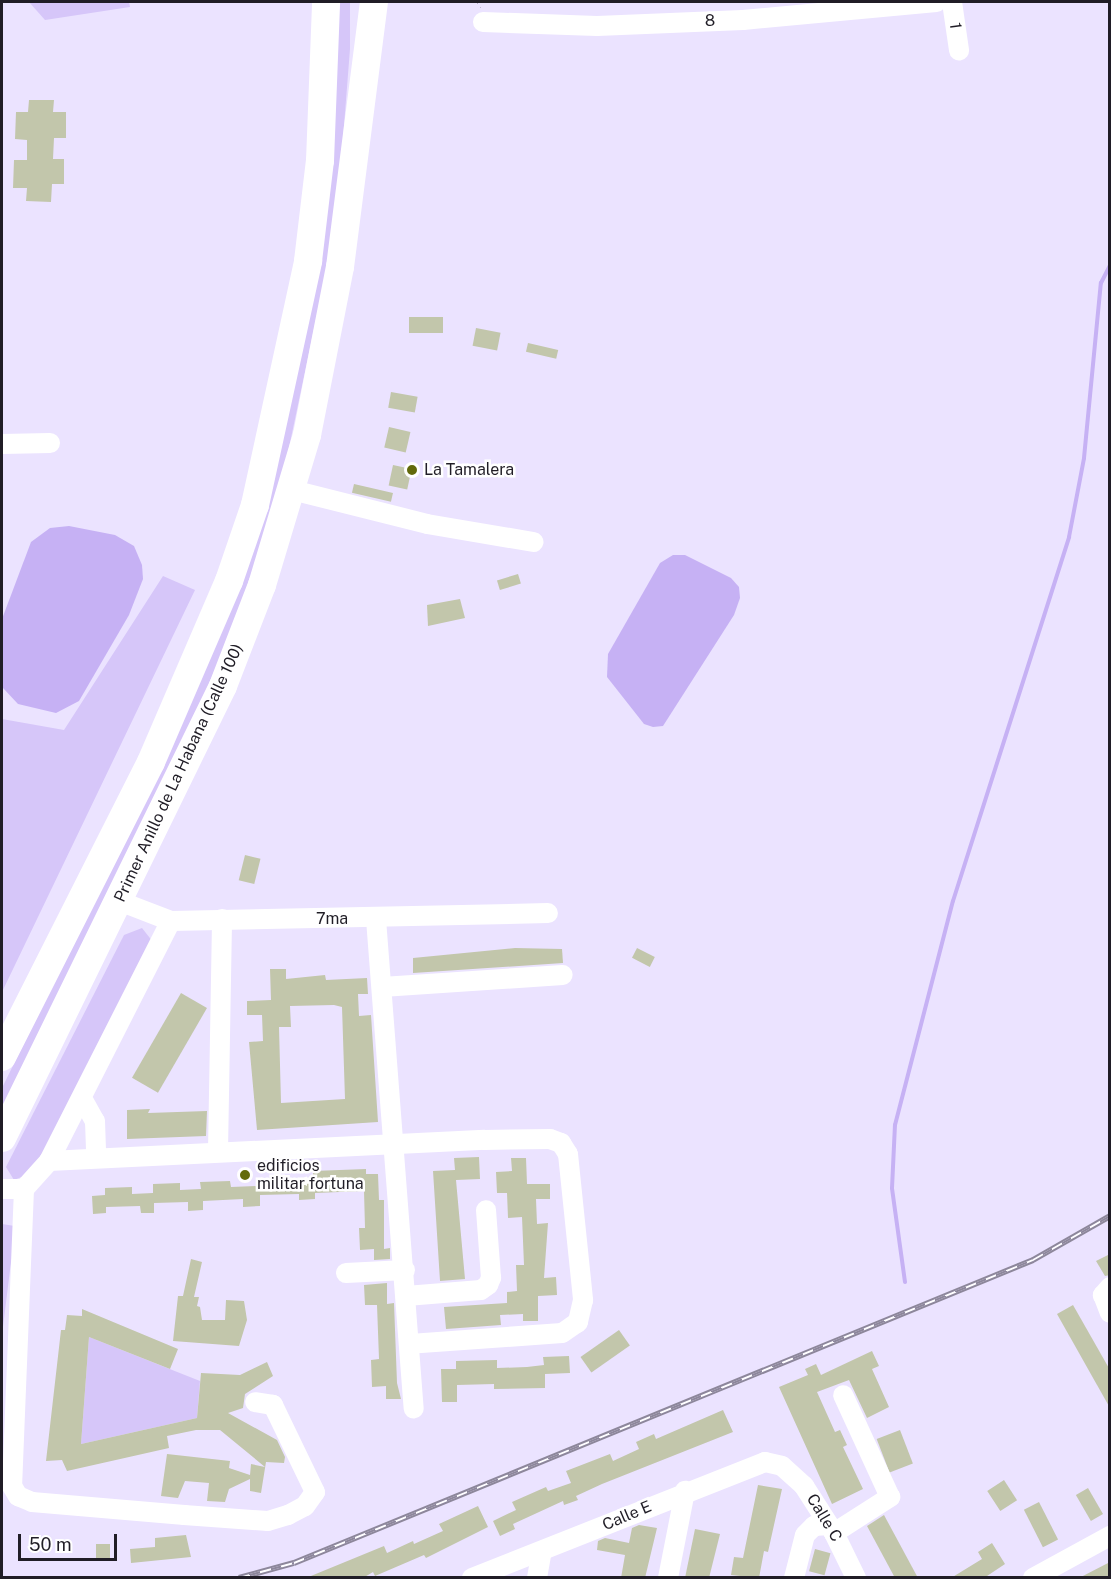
<!DOCTYPE html>
<style>
body{margin:0}
#map{position:relative;width:1111px;height:1579px;overflow:hidden;background:#ebe3ff;font-family:"Public Sans",sans-serif}
div>[style]{position:absolute}
.green>*{inset:0;background:#d6c6f9}
.water>*{inset:0;background:#c6b1f4}
.stream>*{height:4px;margin:-2px;padding:0 2px;transform-origin:2px;border-radius:2px;background:#c6b1f4}
.building>*{inset:0;background:#c2c6ab;transform-origin:0 0}
.path>*{height:2px;margin-top:-1px;transform-origin:0;background:repeating-linear-gradient(90deg,#8d889b 0 1.5px,transparent 0 6px)}
.minor>*{height:20px;margin:-10px;padding:0 10px;transform-origin:10px;border-radius:10px;background:#fff}
.highway>*{height:28px;margin:-14px;padding:0 14px;transform-origin:14px;border-radius:14px;background:#fff}
.rail>*{height:6px;margin-top:-3px;transform-origin:0;background:repeating-linear-gradient(90deg,#fff 0 11px,#8d879b 0 22px);box-sizing:border-box;border-block:2px solid #8d879b}
.dots>*{width:16px;height:16px;translate:-50% -50%;box-sizing:border-box;border:3px solid #fff;border-radius:50%}
span{translate:-50% -50%;white-space:nowrap;text-align:center;line-height:1.15;-webkit-text-stroke:5px #fff;paint-order:stroke}
.street-label{font-size:16px;color:#201d26}
.poi-label{font-size:16px;color:#201d26}
.left{translate:0 -50%;text-align:left}
.frame{position:absolute;inset:0;border:3px solid #201d26;pointer-events:none}
.scale{position:absolute;left:18px;top:1534px;width:99px;height:27px;box-sizing:border-box;border:3px solid #201d26;border-top:0;padding-left:8px;font-size:18px;line-height:21px;white-space:nowrap;color:#201d26;-webkit-text-stroke:4px #fff;paint-order:stroke}
</style>
<div id="map">
<div class="green">
<i style="clip-path:polygon(29px 2px,129px 2px,130px 7px,45px 20px)"></i>
<i style="clip-path:polygon(336px 2px,350px 2px,350px 49px,342px 151px,327px 267px,283px 476px,262px 547px,220px 658px,148px 824px,2px 1115px,2px 1088px,84px 921px,251px 545px)"></i>
<i style="clip-path:polygon(163px 576px,195px 590px,2px 992px,2px 719px,64px 730px)"></i>
<i style="clip-path:polygon(142px 928px,153px 942px,34px 1172px,14px 1180px,6px 1167px,124px 935px)"></i>
<i style="clip-path:polygon(2px 1224px,21px 1227px,11px 1262px,2px 1335px)"></i>
<i style="clip-path:polygon(89px 1337px,200px 1381px,197px 1418px,81px 1444px)"></i>
</div>
<div class="water">
<i style="clip-path:polygon(69px 526px,115px 535px,134px 546px,142px 565px,143px 579px,129px 615px,79px 701px,56px 713px,18px 704px,3px 688px,2px 619px,31px 542px,50px 528px)"></i>
<i style="clip-path:polygon(673px 555px,685px 555px,731px 578px,739px 587px,740px 598px,734px 615px,663px 726px,653px 727px,644px 724px,607px 677px,608px 654px,660px 563px)"></i>
</div>
<div class="stream">
<i style="left:905px;top:1282px;width:95px;rotate:-97.9deg"></i>
<i style="left:892px;top:1188px;width:63px;rotate:-87.3deg"></i>
<i style="left:895px;top:1125px;width:231px;rotate:-75.5deg"></i>
<i style="left:953px;top:901px;width:382px;rotate:-72.3deg"></i>
<i style="left:1069px;top:537px;width:80px;rotate:-79.2deg"></i>
<i style="left:1084px;top:458px;width:176px;rotate:-84.5deg"></i>
<i style="left:1101px;top:283px;width:20px;rotate:-63deg"></i>
</div>
<div class="building">
<i style="clip-path:polygon(29px 100px,54px 100px,53px 112px,66px 112px,66px 138px,54px 138px,53px 159px,64px 159px,64px 184px,52px 184px,51px 202px,26px 201px,27px 188px,13px 188px,14px 160px,27px 160px,27px 140px,15px 139px,16px 112px,28px 112px)"></i>
<i style="left:409px;top:317px;width:34px;height:16px"></i>
<i style="left:476px;top:328px;width:25px;height:18px;rotate:11deg"></i>
<i style="left:528px;top:343px;width:31px;height:9px;rotate:13deg"></i>
<i style="left:391px;top:392px;width:27px;height:16px;rotate:10deg"></i>
<i style="left:389px;top:427px;width:22px;height:21px;rotate:13deg"></i>
<i style="left:393px;top:465px;width:19px;height:21px;rotate:12deg"></i>
<i style="left:354px;top:484px;width:40px;height:9px;rotate:13deg"></i>
<i style="left:518px;top:574px;width:10px;height:22px;rotate:73deg"></i>
<i style="clip-path:polygon(460px 599px,465px 618px,428px 626px,427px 605px)"></i>
<i style="left:245px;top:855px;width:16px;height:26px;rotate:14deg"></i>
<i style="clip-path:polygon(515px 948px,562px 949px,563px 963px,413px 973px,413px 958px)"></i>
<i style="left:637px;top:948px;width:20px;height:11px;rotate:27deg"></i>
<i style="clip-path:polygon(evenodd,270px 969px,286px 969px,286px 979px,325px 975px,326px 980px,367px 978px,368px 994px,358px 994px,359px 1016px,371px 1015px,378px 1122px,257px 1130px,249px 1042px,263px 1041px,262px 1015px,247px 1015px,247px 1001px,271px 1000px,270px 969px,334px 1005px,342px 1007px,345px 1099px,281px 1103px,279px 1027px,291px 1027px,290px 1006px,334px 1005px)"></i>
<i style="left:181px;top:993px;width:30px;height:98px;rotate:30deg"></i>
<i style="clip-path:polygon(150px 1109px,148px 1113px,207px 1111px,206px 1136px,127px 1139px,127px 1110px)"></i>
<i style="clip-path:polygon(479px 1157px,480px 1179px,456px 1180px,465px 1279px,440px 1281px,433px 1171px,455px 1170px,454px 1158px)"></i>
<i style="clip-path:polygon(511px 1158px,526px 1158px,527px 1184px,550px 1184px,550px 1199px,536px 1199px,537px 1224px,548px 1223px,544px 1278px,556px 1277px,557px 1295px,538px 1296px,538px 1321px,523px 1321px,523px 1314px,500px 1315px,501px 1325px,446px 1329px,444px 1307px,507px 1303px,507px 1292px,517px 1291px,516px 1265px,524px 1265px,522px 1217px,508px 1218px,507px 1193px,497px 1193px,496px 1172px,512px 1171px)"></i>
<i style="clip-path:polygon(366px 1169px,366px 1174px,378px 1174px,379px 1200px,384px 1200px,384px 1249px,390px 1248px,390px 1259px,374px 1260px,374px 1249px,360px 1250px,359px 1228px,365px 1228px,364px 1191px,315px 1193px,315px 1199px,299px 1200px,299px 1194px,260px 1195px,260px 1206px,243px 1207px,243px 1199px,203px 1201px,203px 1210px,188px 1211px,188px 1202px,154px 1203px,154px 1213px,141px 1213px,140px 1206px,106px 1207px,106px 1213px,93px 1214px,92px 1196px,105px 1195px,105px 1188px,132px 1187px,132px 1194px,153px 1193px,153px 1184px,180px 1183px,180px 1190px,201px 1189px,200px 1182px,230px 1181px,231px 1187px,259px 1186px,259px 1178px,313px 1180px,313px 1171px)"></i>
<i style="clip-path:polygon(1110px 1254px,1110px 1275px,1105px 1276px,1096px 1261px)"></i>
<i style="clip-path:polygon(191px 1259px,202px 1262px,194px 1297px,199px 1297px,197px 1306px,200px 1307px,202px 1320px,225px 1320px,226px 1300px,244px 1301px,247px 1320px,239px 1346px,173px 1341px,178px 1296px,183px 1296px)"></i>
<i style="clip-path:polygon(387px 1283px,387px 1304px,394px 1303px,397px 1383px,401px 1399px,386px 1399px,386px 1386px,372px 1387px,371px 1360px,379px 1359px,377px 1305px,365px 1305px,364px 1285px)"></i>
<i style="clip-path:polygon(1073px 1305px,1110px 1370px,1110px 1408px,1057px 1314px)"></i>
<i style="clip-path:polygon(82px 1309px,178px 1349px,170px 1369px,89px 1337px,81px 1444px,197px 1418px,201px 1373px,240px 1375px,267px 1362px,273px 1376px,245px 1394px,243px 1408px,228px 1413px,277px 1440px,285px 1457px,284px 1463px,266px 1462px,261px 1493px,250px 1491px,250px 1479px,229px 1489px,225px 1502px,207px 1501px,209px 1483px,185px 1481px,178px 1498px,161px 1496px,167px 1454px,230px 1461px,229px 1468px,250px 1475px,251px 1464px,265px 1467px,220px 1430px,196px 1430px,167px 1436px,169px 1448px,67px 1471px,62px 1460px,46px 1461px,61px 1330px,65px 1330px,67px 1315px,82px 1316px)"></i>
<i style="left:619px;top:1330px;width:19px;height:47px;rotate:55deg"></i>
<i style="clip-path:polygon(872px 1351px,879px 1366px,872px 1369px,889px 1407px,867px 1418px,849px 1380px,817px 1392px,835px 1432px,840px 1430px,847px 1445px,843px 1447px,863px 1489px,832px 1504px,779px 1387px,808px 1375px,805px 1369px,816px 1364px,821px 1375px)"></i>
<i style="clip-path:polygon(569px 1356px,570px 1373px,545px 1374px,545px 1388px,494px 1389px,494px 1384px,457px 1385px,457px 1402px,442px 1402px,441px 1369px,456px 1369px,456px 1361px,497px 1360px,497px 1368px,527px 1367px,544px 1365px,543px 1357px)"></i>
<i style="clip-path:polygon(723px 1410px,733px 1432px,602px 1484px,576px 1496px,578px 1500px,564px 1505px,563px 1501px,513px 1524px,515px 1529px,500px 1536px,493px 1521px,516px 1510px,512px 1502px,546px 1487px,548px 1491px,571px 1483px,566px 1471px,610px 1454px,613px 1461px,639px 1449px,636px 1442px,654px 1434px,656px 1439px)"></i>
<i style="left:900px;top:1430px;width:36px;height:25px;rotate:69deg"></i>
<i style="left:1004px;top:1480px;width:24px;height:20px;rotate:57deg"></i>
<i style="clip-path:polygon(758px 1485px,782px 1489px,768px 1552px,764px 1551px,759px 1578px,731px 1575px,734px 1557px,743px 1558px)"></i>
<i style="left:1088px;top:1488px;width:30px;height:14px;rotate:60deg"></i>
<i style="left:1039px;top:1502px;width:42px;height:17px;rotate:63deg"></i>
<i style="clip-path:polygon(478px 1506px,488px 1527px,426px 1558px,424px 1555px,375px 1576px,373px 1572px,363px 1578px,306px 1578px,384px 1546px,387px 1553px,413px 1541px,414px 1544px,443px 1531px,439px 1524px)"></i>
<i style="clip-path:polygon(884px 1515px,918px 1578px,895px 1578px,867px 1526px)"></i>
<i style="clip-path:polygon(639px 1525px,657px 1528px,645px 1578px,621px 1578px,625px 1555px,597px 1550px,598px 1541px,605px 1538px,629px 1543px,632px 1528px)"></i>
<i style="clip-path:polygon(695px 1529px,720px 1534px,709px 1578px,685px 1578px)"></i>
<i style="clip-path:polygon(186px 1535px,191px 1557px,131px 1563px,130px 1549px,155px 1547px,155px 1538px)"></i>
<i style="clip-path:polygon(992px 1543px,1005px 1564px,984px 1578px,951px 1578px,982px 1559px,978px 1552px)"></i>
<i style="left:96px;top:1544px;width:14px;height:16px"></i>
<i style="left:815px;top:1549px;width:16px;height:23px;rotate:15deg"></i>
<i style="clip-path:polygon(1110px 1562px,1110px 1578px,1079px 1578px)"></i>
</div>
<div class="path">
<i style="left:478px;top:2px;width:6px;rotate:72deg"></i>
</div>
<div class="minor">
<i style="left:952px;top:2px;width:49px;rotate:81.7deg"></i>
<i style="left:483px;top:22px;width:114px;rotate:2deg"></i>
<i style="left:597px;top:26px;width:146px;rotate:-2.4deg"></i>
<i style="left:743px;top:20px;width:194px;rotate:-5.3deg"></i>
<i style="left:2px;top:444px;width:48px;rotate:-1.2deg"></i>
<i style="left:292px;top:490px;width:139px;rotate:14.1deg"></i>
<i style="left:427px;top:524px;width:108px;rotate:9.6deg"></i>
<i style="left:119px;top:901px;width:56px;rotate:21deg"></i>
<i style="left:171px;top:921px;width:377px;rotate:-1.2deg"></i>
<i style="left:376px;top:919px;width:491px;rotate:85.6deg"></i>
<i style="left:382px;top:987px;width:181px;rotate:-3.8deg"></i>
<i style="left:82px;top:1098px;width:26px;rotate:61deg"></i>
<i style="left:95px;top:1121px;width:37px;rotate:88deg"></i>
<i style="left:218px;top:1151px;width:232px;rotate:-89deg"></i>
<i style="left:49px;top:1161px;width:436px;rotate:-2.8deg"></i>
<i style="left:484px;top:1140px;width:66px;rotate:-0.9deg"></i>
<i style="left:550px;top:1139px;width:12px;rotate:20deg"></i>
<i style="left:561px;top:1143px;width:13px;rotate:58deg"></i>
<i style="left:568px;top:1154px;width:147px;rotate:84.1deg"></i>
<i style="left:583px;top:1300px;width:23px;rotate:103deg"></i>
<i style="left:578px;top:1322px;width:19px;rotate:145deg"></i>
<i style="left:562px;top:1333px;width:152px;rotate:175.9deg"></i>
<i style="left:2px;top:1189px;width:22px"></i>
<i style="left:24px;top:1189px;width:38px;rotate:-48deg"></i>
<i style="left:49px;top:1161px;width:269px;rotate:-63.1deg"></i>
<i style="left:24px;top:1189px;width:297px;rotate:92.3deg"></i>
<i style="left:12px;top:1486px;width:12px;rotate:59deg"></i>
<i style="left:18px;top:1496px;width:15px;rotate:23deg"></i>
<i style="left:32px;top:1502px;width:153px;rotate:4.9deg"></i>
<i style="left:184px;top:1515px;width:84px;rotate:4.1deg"></i>
<i style="left:268px;top:1521px;width:21px;rotate:-17deg"></i>
<i style="left:288px;top:1515px;width:19px;rotate:-28deg"></i>
<i style="left:305px;top:1506px;width:17px;rotate:-54deg"></i>
<i style="left:315px;top:1492px;width:97px;rotate:-115.8deg"></i>
<i style="left:273px;top:1405px;width:18px;rotate:-171deg"></i>
<i style="left:346px;top:1273px;width:59px;rotate:-2.9deg"></i>
<i style="left:1110px;top:1287px;width:11px;rotate:131deg"></i>
<i style="left:1103px;top:1295px;width:19px;rotate:69deg"></i>
<i style="left:406px;top:1296px;width:75px;rotate:-4.6deg"></i>
<i style="left:481px;top:1290px;width:9px;rotate:-36deg"></i>
<i style="left:488px;top:1285px;width:8px;rotate:-67deg"></i>
<i style="left:491px;top:1278px;width:68px;rotate:-94.2deg"></i>
<i style="left:834px;top:1533px;width:67px;rotate:-32.7deg"></i>
<i style="left:890px;top:1497px;width:112px;rotate:-114.7deg"></i>
<i style="left:472px;top:1578px;width:315px;rotate:-21.6deg"></i>
<i style="left:765px;top:1462px;width:17px;rotate:13deg"></i>
<i style="left:782px;top:1466px;width:30px;rotate:42deg"></i>
<i style="left:804px;top:1486px;width:56px;rotate:57.4deg"></i>
<i style="left:834px;top:1533px;width:50px;rotate:63.9deg"></i>
<i style="left:537px;top:1578px;width:27px;rotate:-80deg"></i>
<i style="left:668px;top:1578px;width:89px;rotate:-78.9deg"></i>
<i style="left:794px;top:1578px;width:44px;rotate:-75.7deg"></i>
<i style="left:805px;top:1535px;width:13px;rotate:-45deg"></i>
<i style="left:814px;top:1526px;width:15px;rotate:-4deg"></i>
<i style="left:1033px;top:1578px;width:88px;rotate:-28.6deg"></i>
</div>
<div class="highway">
<i style="left:2px;top:1057px;width:330px;rotate:-63.2deg"></i>
<i style="left:151px;top:762px;width:197px;rotate:-66.7deg"></i>
<i style="left:229px;top:581px;width:80px;rotate:-71.1deg"></i>
<i style="left:255px;top:505px;width:250px;rotate:-77.7deg"></i>
<i style="left:308px;top:261px;width:101px;rotate:-83.2deg"></i>
<i style="left:320px;top:161px;width:159px;rotate:-87.8deg"></i>
<i style="left:2px;top:1138px;width:503px;rotate:-63.94deg"></i>
<i style="left:223px;top:686px;width:108px;rotate:-68.9deg"></i>
<i style="left:262px;top:585px;width:157px;rotate:-73.3deg"></i>
<i style="left:307px;top:435px;width:171px;rotate:-78.9deg"></i>
<i style="left:340px;top:267px;width:267px;rotate:-82.7deg"></i>
</div>
<div class="rail">
<i style="left:239px;top:1578px;width:57px;rotate:-15.3deg"></i>
<i style="left:294px;top:1563px;width:799px;rotate:-22.29deg"></i>
<i style="left:1033px;top:1260px;width:89px;rotate:-29.7deg"></i>
</div>
<div class="dots">
<i style="left:412px;top:470px;background:#62690b"></i>
<i style="left:245px;top:1175px;background:#62690b"></i>
</div>
<div class="street-label">
<span style="left:710px;top:21px;rotate:-2deg">8</span>
<span style="left:955px;top:26px;rotate:83deg">1</span>
<span style="left:179px;top:773px;rotate:-65deg">Primer Anillo de La Habana (Calle 100)</span>
<span style="left:332px;top:919px">7ma</span>
<span style="left:627px;top:1516px;rotate:-23deg">Calle E</span>
<span style="left:824px;top:1518px;rotate:59deg">Calle C</span>
</div>
<div class="poi-label">
<span class="left" style="left:424px;top:470px">La Tamalera</span>
<span class="left" style="left:257px;top:1175px">edificios<br>militar fortuna</span>
</div>
<div class="frame"></div>
<div class="scale">50 m</div>
</div>
